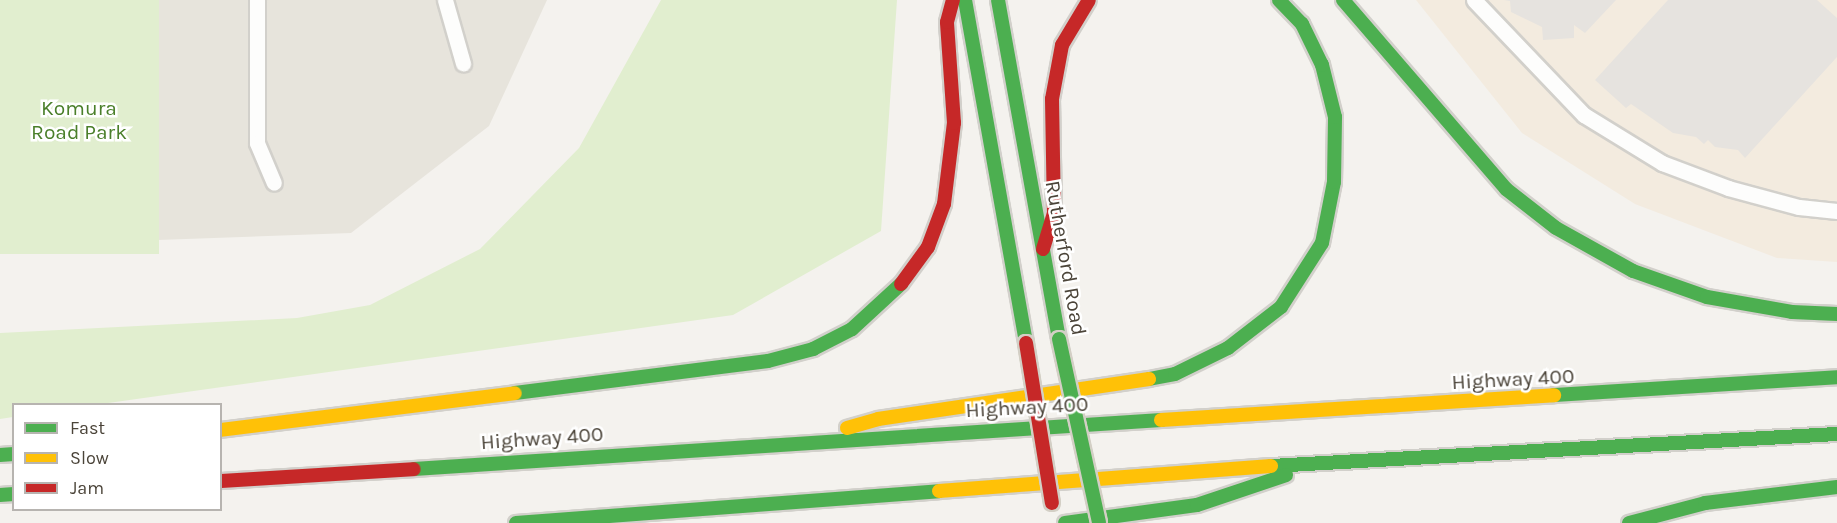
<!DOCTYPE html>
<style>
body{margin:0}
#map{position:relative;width:1837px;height:523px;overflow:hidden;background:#f4f2ee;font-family:Karla,sans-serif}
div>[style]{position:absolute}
.residential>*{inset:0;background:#e7e4dc}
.commercial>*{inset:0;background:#f3ebdf}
.green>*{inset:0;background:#e1eecf;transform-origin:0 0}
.parking>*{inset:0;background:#e6e3df}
.roads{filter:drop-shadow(2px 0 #d2d0cb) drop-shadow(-2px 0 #d2d0cb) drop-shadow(0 2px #d2d0cb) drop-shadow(0 -2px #d2d0cb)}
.street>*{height:15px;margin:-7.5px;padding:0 7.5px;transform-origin:7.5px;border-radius:7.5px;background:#fdfdfc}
.fast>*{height:14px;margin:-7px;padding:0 7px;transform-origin:7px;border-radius:7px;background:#4caf50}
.slow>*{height:14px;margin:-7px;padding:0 7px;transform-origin:7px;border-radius:7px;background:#ffc107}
.jam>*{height:14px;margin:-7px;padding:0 7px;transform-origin:7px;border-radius:7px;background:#c62828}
.bridges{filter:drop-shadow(2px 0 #d3cfc5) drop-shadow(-2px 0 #d3cfc5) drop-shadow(0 2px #d3cfc5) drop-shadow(0 -2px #d3cfc5)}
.fast-bridge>*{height:14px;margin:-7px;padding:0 7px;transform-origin:7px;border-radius:7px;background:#4caf50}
.jam-bridge>*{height:14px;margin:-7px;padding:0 7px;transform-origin:7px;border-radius:7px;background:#c62828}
span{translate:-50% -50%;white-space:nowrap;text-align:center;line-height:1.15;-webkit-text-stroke:5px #fff;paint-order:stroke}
.park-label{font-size:21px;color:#4a7f2a}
.street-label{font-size:21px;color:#4b4439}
.legend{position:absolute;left:12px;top:403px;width:210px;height:108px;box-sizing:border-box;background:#fff;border:2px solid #b7b4b0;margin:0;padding:8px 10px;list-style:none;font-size:18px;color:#4b4439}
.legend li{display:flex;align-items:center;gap:12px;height:30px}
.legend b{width:30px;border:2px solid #b7b4b0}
</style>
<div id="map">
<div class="residential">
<i style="clip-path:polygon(159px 0,547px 0,489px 126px,351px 233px,158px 240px)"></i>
</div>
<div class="commercial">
<i style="clip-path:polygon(1416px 0,1837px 0,1837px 262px,1777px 258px,1635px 204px,1522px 133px)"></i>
</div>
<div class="green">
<i style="left:0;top:0;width:159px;height:254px"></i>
<i style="clip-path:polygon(661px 0,897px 0,881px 231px,733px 315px,101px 404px,14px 404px,13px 417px,0 419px,0 333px,297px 318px,370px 305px,480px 249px,579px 148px)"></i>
</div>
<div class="parking">
<i style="clip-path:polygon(1504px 0,1616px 0,1585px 33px,1574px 25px,1574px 38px,1543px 40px,1542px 27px,1511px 12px,1510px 1px)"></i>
<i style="clip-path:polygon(1668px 0,1817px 0,1837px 18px,1837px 57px,1745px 158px,1738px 150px,1715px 147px,1708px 140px,1704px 144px,1696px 137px,1673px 133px,1631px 104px,1626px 108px,1595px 80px)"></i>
</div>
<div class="roads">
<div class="street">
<i style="left:257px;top:0;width:143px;rotate:90deg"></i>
<i style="left:257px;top:143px;width:43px;rotate:67deg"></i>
<i style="left:445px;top:0;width:66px;rotate:74.1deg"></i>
<i style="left:1474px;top:0;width:159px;rotate:46.3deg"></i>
<i style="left:1584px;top:115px;width:92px;rotate:31.6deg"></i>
<i style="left:1662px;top:163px;width:71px;rotate:20.7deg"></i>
<i style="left:1728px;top:188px;width:73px;rotate:15deg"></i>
<i style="left:1799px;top:207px;width:38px;rotate:6deg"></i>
</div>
<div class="fast">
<i style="left:965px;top:0;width:348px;rotate:79.9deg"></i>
<i style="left:998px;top:0;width:344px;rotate:79.8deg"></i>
<i style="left:1343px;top:0;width:250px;rotate:49.2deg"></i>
<i style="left:1506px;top:189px;width:63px;rotate:38deg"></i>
<i style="left:1556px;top:228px;width:88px;rotate:29.2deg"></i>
<i style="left:1633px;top:271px;width:78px;rotate:19.4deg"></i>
<i style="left:1707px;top:297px;width:86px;rotate:10deg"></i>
<i style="left:1792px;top:312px;width:45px;rotate:2.5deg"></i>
<i style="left:1149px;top:379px;width:26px;rotate:-11deg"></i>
<i style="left:1175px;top:374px;width:59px;rotate:-26.1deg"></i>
<i style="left:1228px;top:348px;width:67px;rotate:-37.7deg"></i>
<i style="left:1281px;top:307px;width:76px;rotate:-57.4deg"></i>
<i style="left:1322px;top:243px;width:62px;rotate:-78.9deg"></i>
<i style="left:1334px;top:182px;width:65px;rotate:-89.1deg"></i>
<i style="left:1335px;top:117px;width:54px;rotate:-104deg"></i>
<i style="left:1322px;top:65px;width:46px;rotate:-116deg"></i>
<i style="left:1302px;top:24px;width:33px;rotate:-134deg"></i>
<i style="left:515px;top:393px;width:255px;rotate:-7.2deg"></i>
<i style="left:768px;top:361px;width:47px;rotate:-14.9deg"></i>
<i style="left:813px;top:349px;width:44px;rotate:-27.1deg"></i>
<i style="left:852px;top:329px;width:67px;rotate:-42.6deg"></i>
<i style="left:1554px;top:395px;width:284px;rotate:-3.6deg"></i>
<i style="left:0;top:455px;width:14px;rotate:-4deg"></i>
<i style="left:1271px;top:466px;width:567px;rotate:-3.24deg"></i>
<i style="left:414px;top:469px;width:749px;rotate:-3.75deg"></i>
<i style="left:0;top:495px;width:14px;rotate:-4deg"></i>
<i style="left:516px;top:523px;width:424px;rotate:-4.3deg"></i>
<i style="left:1065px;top:523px;width:133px;rotate:-7.8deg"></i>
<i style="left:1197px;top:505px;width:94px;rotate:-18.6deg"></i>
<i style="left:1629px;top:523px;width:79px;rotate:-14.7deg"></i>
<i style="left:1705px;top:503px;width:133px;rotate:-6.9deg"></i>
</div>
<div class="slow">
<i style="left:1161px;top:420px;width:394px;rotate:-3.6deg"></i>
<i style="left:847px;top:428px;width:32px;rotate:-16deg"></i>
<i style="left:878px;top:419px;width:274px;rotate:-8.4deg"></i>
<i style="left:220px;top:430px;width:297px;rotate:-7.1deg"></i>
<i style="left:939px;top:491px;width:333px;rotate:-4.3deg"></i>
</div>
<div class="jam">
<i style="left:1043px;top:249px;width:37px;rotate:-73deg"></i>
<i style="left:1054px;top:214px;width:115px;rotate:-91deg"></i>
<i style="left:1052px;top:99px;width:55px;rotate:-79.5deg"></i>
<i style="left:1062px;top:45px;width:52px;rotate:-59deg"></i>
<i style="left:901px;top:284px;width:46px;rotate:-53.9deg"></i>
<i style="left:928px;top:247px;width:46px;rotate:-69.6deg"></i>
<i style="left:944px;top:204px;width:82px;rotate:-83deg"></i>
<i style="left:954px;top:123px;width:101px;rotate:-94deg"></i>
<i style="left:947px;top:22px;width:23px;rotate:-75deg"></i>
<i style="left:220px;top:481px;width:194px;rotate:-3.5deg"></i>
</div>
</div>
<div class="bridges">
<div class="fast-bridge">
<i style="left:1059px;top:339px;width:188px;rotate:77.7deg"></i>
</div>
<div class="jam-bridge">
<i style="left:1026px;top:343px;width:162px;rotate:80.8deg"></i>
</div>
</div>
<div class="park-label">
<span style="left:79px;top:120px">Komura<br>Road Park</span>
</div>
<div class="street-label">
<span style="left:1066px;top:258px;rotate:80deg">Rutherford Road</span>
<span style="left:1513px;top:379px;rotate:-3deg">Highway 400</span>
<span style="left:1027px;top:407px;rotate:-3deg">Highway 400</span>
<span style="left:542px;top:438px;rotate:-4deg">Highway 400</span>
</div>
<ul class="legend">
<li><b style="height:8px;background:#4caf50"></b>Fast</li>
<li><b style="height:8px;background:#ffc107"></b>Slow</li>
<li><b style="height:8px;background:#c62828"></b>Jam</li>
</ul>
</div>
